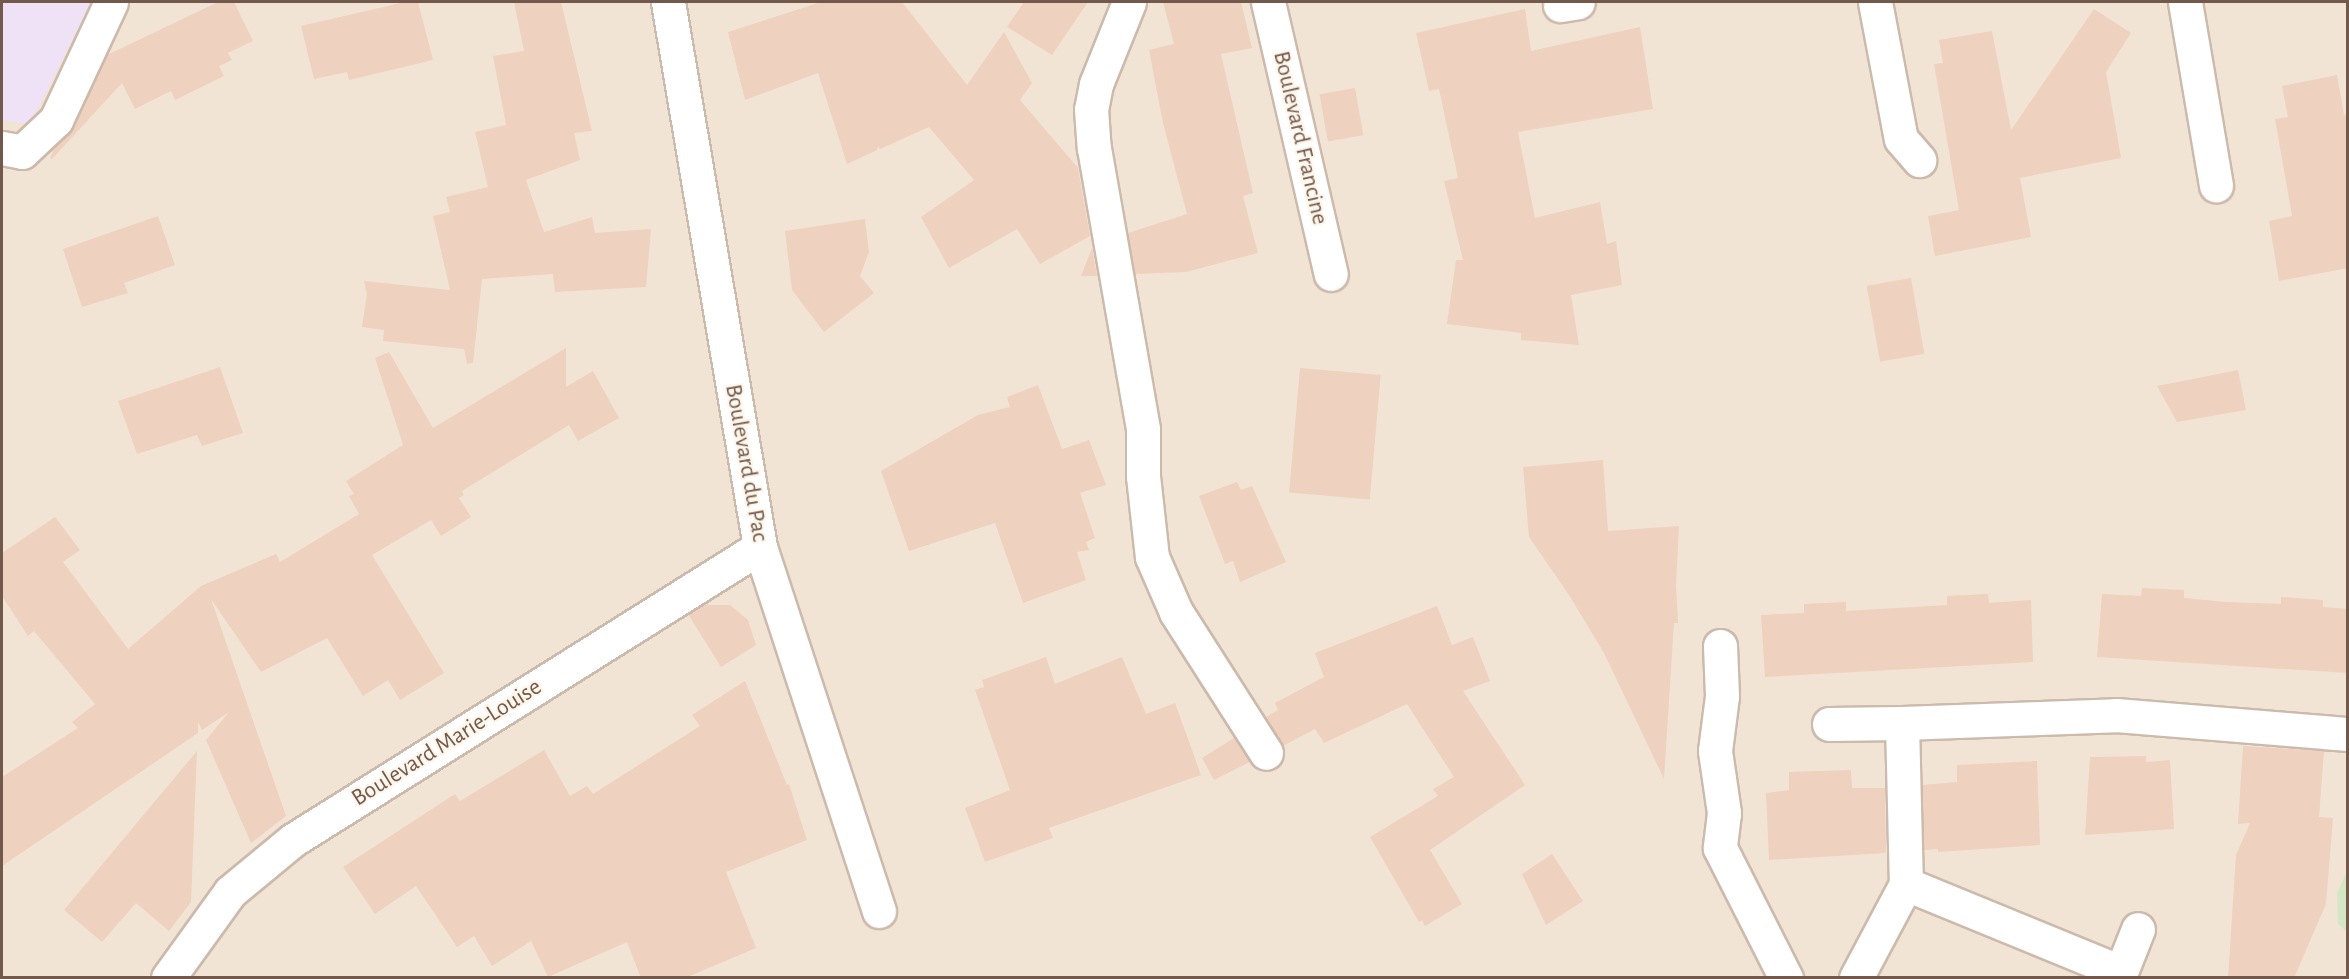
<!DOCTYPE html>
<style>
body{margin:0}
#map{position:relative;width:2349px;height:979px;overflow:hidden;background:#fbf2e5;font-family:"Alegreya Sans",sans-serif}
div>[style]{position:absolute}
.residential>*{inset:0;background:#f2e4d4;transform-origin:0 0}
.education>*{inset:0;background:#efe2f7}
.green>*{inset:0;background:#d3e7c4}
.building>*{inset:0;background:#eed1be;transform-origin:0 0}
.roads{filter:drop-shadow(2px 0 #ccbaac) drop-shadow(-2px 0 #ccbaac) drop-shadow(0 2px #ccbaac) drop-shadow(0 -2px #ccbaac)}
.minor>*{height:33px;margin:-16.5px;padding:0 16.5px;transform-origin:16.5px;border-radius:16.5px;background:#fff}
span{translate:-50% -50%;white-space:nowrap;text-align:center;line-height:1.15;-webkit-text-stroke:4.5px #fef6eb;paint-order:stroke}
.street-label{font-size:24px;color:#72594c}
.frame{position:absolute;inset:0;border:3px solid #72594c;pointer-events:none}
</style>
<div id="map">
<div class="residential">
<i style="left:2px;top:2px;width:2345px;height:976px"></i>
</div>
<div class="education">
<i style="clip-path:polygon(2px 2px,91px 2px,30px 124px,2px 120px)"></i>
</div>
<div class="green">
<i style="clip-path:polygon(2347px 872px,2347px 932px,2338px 924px,2337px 893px)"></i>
</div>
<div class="building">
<i style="clip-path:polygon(218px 2px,234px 2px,253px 41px,228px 53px,232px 60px,219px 66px,224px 76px,175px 100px,171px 91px,135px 109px,122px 83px,52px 159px,50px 158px,55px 147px,73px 128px,107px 55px)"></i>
<i style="clip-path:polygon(405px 2px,418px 2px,433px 60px,349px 80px,347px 72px,314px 79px,301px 26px)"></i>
<i style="clip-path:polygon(514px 2px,561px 2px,592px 131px,574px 133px,580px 160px,526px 180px,544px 232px,592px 217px,595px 233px,651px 229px,646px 287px,555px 292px,553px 274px,482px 279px,473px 363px,467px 364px,464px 349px,383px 341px,384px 330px,362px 327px,367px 294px,364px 281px,450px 290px,433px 216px,450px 212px,446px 197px,488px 187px,475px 132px,506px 125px,493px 56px,524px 51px)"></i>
<i style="clip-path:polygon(821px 2px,902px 2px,967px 85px,1004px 32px,1032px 83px,1020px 100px,1078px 168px,1090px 236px,1040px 264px,1017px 229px,949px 268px,921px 217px,974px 180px,929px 127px,880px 149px,878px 146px,877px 150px,847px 164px,818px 73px,745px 100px,728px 32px)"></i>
<i style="clip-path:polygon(1024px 2px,1088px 2px,1052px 55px,1007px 27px)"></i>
<i style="clip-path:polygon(1163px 2px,1241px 2px,1252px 48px,1221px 54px,1253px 193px,1243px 196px,1258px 253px,1186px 272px,1135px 274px,1128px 233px,1187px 214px,1163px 123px,1149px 50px,1174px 44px)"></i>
<i style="clip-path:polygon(1525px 9px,1531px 51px,1640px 27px,1653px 109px,1518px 132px,1535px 218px,1600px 202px,1607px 244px,1616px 241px,1622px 285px,1571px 295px,1579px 345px,1521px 340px,1521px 333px,1447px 324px,1456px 260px,1463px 260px,1444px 181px,1458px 178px,1439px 89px,1429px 91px,1416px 33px)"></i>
<i style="clip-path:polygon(2094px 9px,2131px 33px,2106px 72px,2121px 158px,2020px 178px,2031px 237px,1935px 256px,1928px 216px,1959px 210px,1934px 64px,1943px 63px,1939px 40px,1992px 31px,2011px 130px)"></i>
<i style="clip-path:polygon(2337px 75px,2344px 115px,2348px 115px,2348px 268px,2279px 281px,2269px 221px,2292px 216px,2275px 119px,2288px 117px,2282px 86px)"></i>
<i style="left:1355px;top:88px;width:48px;height:36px;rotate:80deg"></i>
<i style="clip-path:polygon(158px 216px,175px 265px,124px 283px,128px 293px,82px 307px,63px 249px)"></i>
<i style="clip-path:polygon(865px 219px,869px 252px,860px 276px,874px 293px,824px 332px,792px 290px,785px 231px)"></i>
<i style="clip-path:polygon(1092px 248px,1097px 276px,1081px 276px)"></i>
<i style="left:1911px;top:278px;width:77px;height:45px;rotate:80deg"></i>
<i style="clip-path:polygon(566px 348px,566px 387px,593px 371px,619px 418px,578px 441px,569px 425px,462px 491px,464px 495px,459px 498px,471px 517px,441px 536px,431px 520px,372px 555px,444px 673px,400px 700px,388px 680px,363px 696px,327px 638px,261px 672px,211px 599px,286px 816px,251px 843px,206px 740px,229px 712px,202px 730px,198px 722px,198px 733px,2px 866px,2px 777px,78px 728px,72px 722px,95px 704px,34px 631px,28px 636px,2px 596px,2px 553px,55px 517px,80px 550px,63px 562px,128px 649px,201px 586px,276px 554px,280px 562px,359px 514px,349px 496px,354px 494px,346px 481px,403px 445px,375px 358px,389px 352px,433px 428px)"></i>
<i style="clip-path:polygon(220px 367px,243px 433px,202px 446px,197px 435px,137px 454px,118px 401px)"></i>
<i style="left:1300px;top:368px;width:81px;height:125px;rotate:5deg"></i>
<i style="clip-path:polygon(2238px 370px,2246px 410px,2177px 422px,2157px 386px)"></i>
<i style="clip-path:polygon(1038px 385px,1062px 449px,1089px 440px,1106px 485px,1080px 493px,1095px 538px,1086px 542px,1089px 550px,1077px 552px,1086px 580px,1023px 603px,995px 523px,909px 551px,881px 471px,978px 415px,1010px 407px,1007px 397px)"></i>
<i style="clip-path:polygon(1603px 460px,1608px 531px,1679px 526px,1676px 586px,1678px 623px,1674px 623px,1664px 779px,1604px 653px,1569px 595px,1529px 537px,1523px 467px)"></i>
<i style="clip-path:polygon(1237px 482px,1241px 490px,1252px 486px,1286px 562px,1240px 582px,1233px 561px,1225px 564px,1199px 496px)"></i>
<i style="clip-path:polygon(2142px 588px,2184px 590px,2184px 598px,2226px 602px,2281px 604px,2281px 597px,2323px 600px,2323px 607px,2348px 609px,2348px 673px,2097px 657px,2102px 594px,2141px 596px)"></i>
<i style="clip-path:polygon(1988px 594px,1989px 603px,2031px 600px,2033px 662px,1765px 677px,1761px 615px,1804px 613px,1804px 604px,1846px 602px,1846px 611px,1947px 605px,1947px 596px)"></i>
<i style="clip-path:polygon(704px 605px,730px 605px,748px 620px,756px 645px,721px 667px,688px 614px)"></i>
<i style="clip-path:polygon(1437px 606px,1452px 645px,1473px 637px,1490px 681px,1463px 691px,1525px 785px,1430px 850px,1462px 904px,1425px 926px,1422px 920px,1419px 922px,1370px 837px,1438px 796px,1433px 789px,1454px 777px,1407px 704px,1324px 743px,1315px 729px,1283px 746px,1266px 717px,1278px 710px,1275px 703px,1324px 677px,1315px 653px)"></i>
<i style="clip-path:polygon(1046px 657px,1055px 684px,1122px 657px,1146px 714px,1175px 703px,1201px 775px,1049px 828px,1053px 838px,985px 862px,965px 808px,1010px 790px,975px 690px,984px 687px,982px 680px)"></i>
<i style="clip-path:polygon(745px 681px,787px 785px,789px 784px,807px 840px,726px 872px,756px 948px,685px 978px,641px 978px,627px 942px,548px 977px,531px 941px,492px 966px,474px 936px,457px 947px,416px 886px,375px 914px,343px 867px,455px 794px,460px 801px,544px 750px,570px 796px,587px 786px,593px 794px,700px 726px,692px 715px)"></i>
<i style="clip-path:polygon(1234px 738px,1250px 762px,1214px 780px,1202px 758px)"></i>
<i style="clip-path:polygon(2243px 746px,2324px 751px,2319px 817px,2333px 818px,2326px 904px,2294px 978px,2228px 978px,2236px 855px,2250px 823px,2238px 824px)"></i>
<i style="clip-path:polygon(197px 751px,191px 902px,169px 931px,136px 903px,102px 942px,64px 910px)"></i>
<i style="clip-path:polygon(2146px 756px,2146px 762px,2170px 760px,2174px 829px,2085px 835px,2090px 757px)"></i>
<i style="clip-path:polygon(2037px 761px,2040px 845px,1938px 852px,1938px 849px,1924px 850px,1922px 785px,1957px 782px,1957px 765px)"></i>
<i style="clip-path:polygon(1851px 770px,1852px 788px,1885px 788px,1886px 853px,1769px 860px,1766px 793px,1789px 790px,1789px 772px)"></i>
<i style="clip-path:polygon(1552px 854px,1583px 901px,1546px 925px,1522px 874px)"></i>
</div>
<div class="roads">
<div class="minor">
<i style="left:668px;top:2px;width:553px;rotate:80.42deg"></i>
<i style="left:760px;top:547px;width:383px;rotate:71.9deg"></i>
<i style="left:1129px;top:2px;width:88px;rotate:111.9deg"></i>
<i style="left:1096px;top:84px;width:25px;rotate:101deg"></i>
<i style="left:1091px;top:109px;width:39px;rotate:86deg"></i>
<i style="left:1094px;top:148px;width:285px;rotate:80.1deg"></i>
<i style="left:1143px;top:429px;width:47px;rotate:90deg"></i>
<i style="left:1143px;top:476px;width:81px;rotate:83.7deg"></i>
<i style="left:1152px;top:557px;width:60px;rotate:66.4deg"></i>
<i style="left:1176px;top:612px;width:167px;rotate:57.4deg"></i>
<i style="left:1268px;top:2px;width:279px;rotate:77deg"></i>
<i style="left:1875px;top:2px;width:139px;rotate:79.3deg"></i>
<i style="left:1901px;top:139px;width:28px;rotate:49deg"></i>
<i style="left:2185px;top:2px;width:186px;rotate:80.4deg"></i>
<i style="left:1560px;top:5px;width:18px;rotate:-9deg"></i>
<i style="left:2px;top:148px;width:20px;rotate:11deg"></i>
<i style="left:22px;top:152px;width:47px;rotate:-43.3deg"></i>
<i style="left:56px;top:120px;width:130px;rotate:-65deg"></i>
<i style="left:1720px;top:646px;width:50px;rotate:87.7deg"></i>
<i style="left:1722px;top:696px;width:55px;rotate:97.3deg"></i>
<i style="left:1715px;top:751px;width:63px;rotate:81.7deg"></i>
<i style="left:1724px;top:813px;width:35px;rotate:97deg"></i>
<i style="left:1720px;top:848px;width:146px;rotate:63.1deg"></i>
<i style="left:1902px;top:723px;width:214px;rotate:-2.1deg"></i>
<i style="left:2116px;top:715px;width:233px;rotate:4.7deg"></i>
<i style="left:1829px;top:724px;width:73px;rotate:-0.8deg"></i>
<i style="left:1902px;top:723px;width:161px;rotate:88.6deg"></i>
<i style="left:168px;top:978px;width:106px;rotate:-54.2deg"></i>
<i style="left:230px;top:892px;width:82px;rotate:-39.5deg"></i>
<i style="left:293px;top:840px;width:551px;rotate:-32.1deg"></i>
<i style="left:1856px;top:978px;width:106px;rotate:-62deg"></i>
<i style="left:1906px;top:884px;width:232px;rotate:22.3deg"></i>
<i style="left:2121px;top:972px;width:46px;rotate:-68.4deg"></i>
</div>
</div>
<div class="street-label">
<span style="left:1300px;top:138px;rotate:77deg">Boulevard Francine</span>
<span style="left:746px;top:463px;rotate:80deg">Boulevard du Pac</span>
<span style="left:447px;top:743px;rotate:-32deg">Boulevard Marie-Louise</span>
</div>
<div class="frame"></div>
</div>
